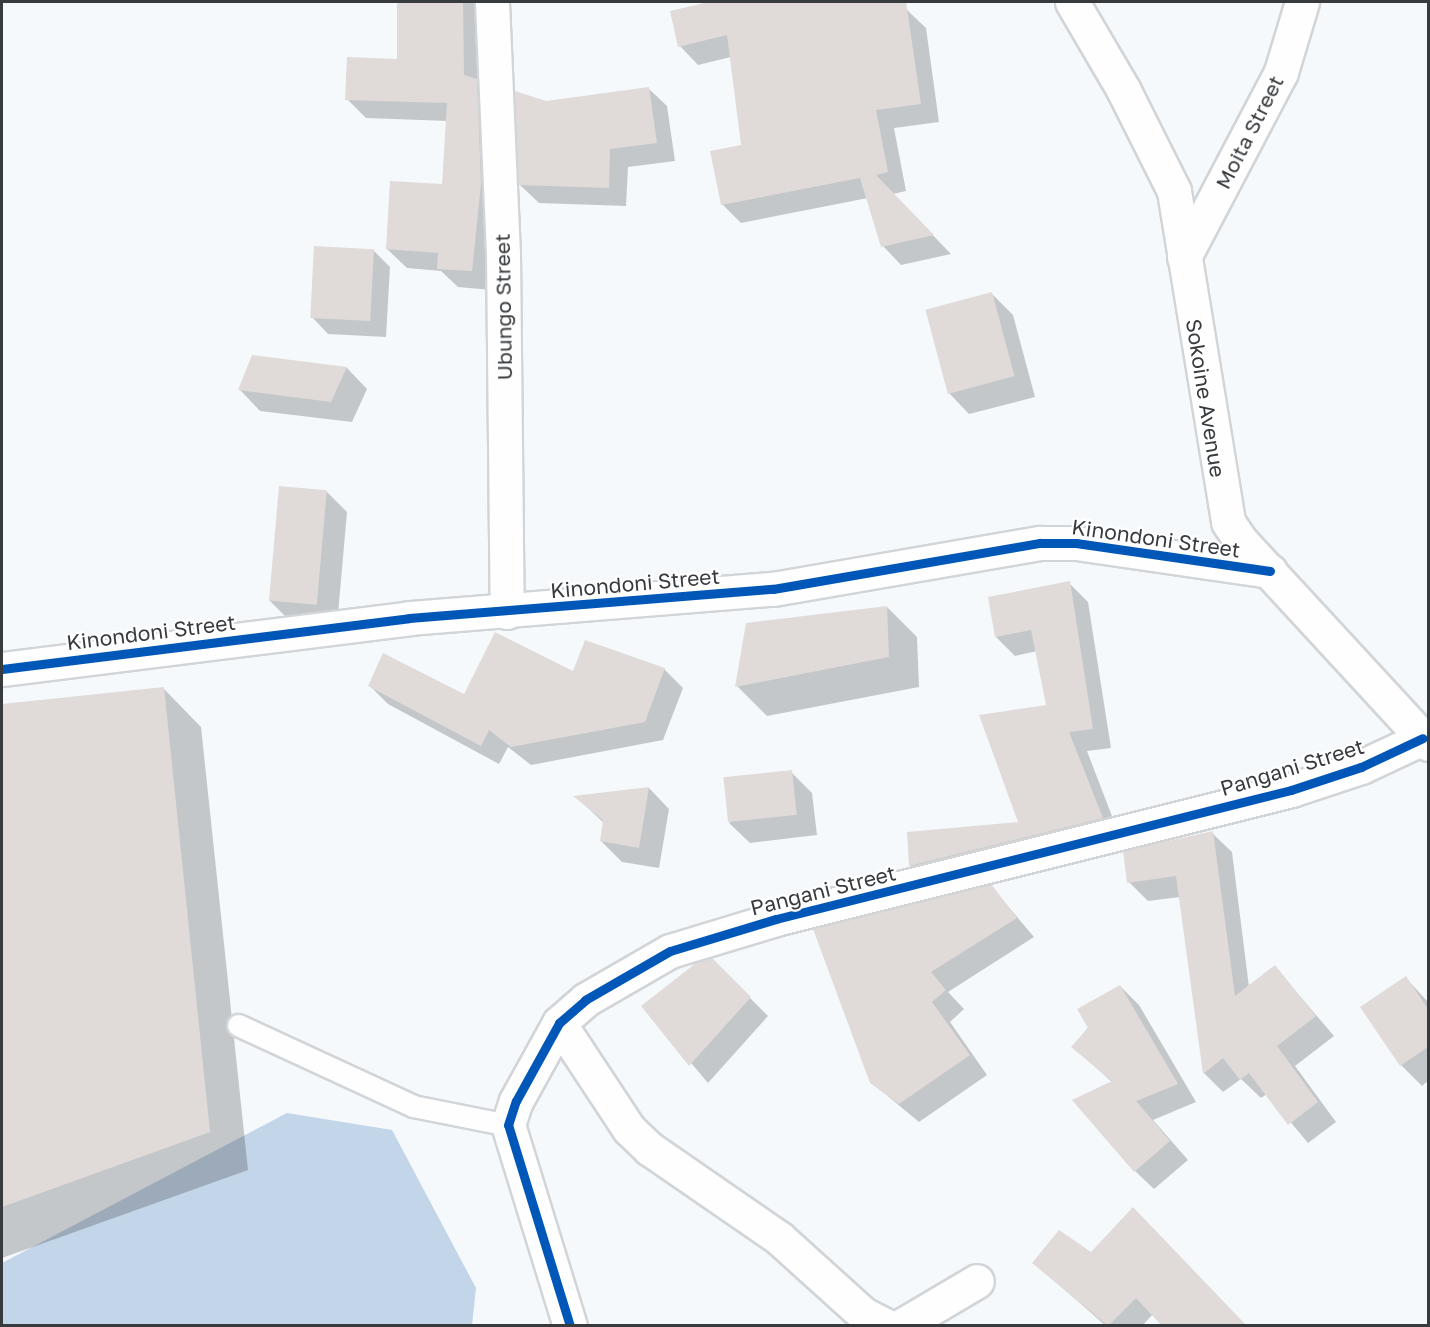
<!DOCTYPE html>
<style>
body{margin:0}
#map{position:relative;width:1430px;height:1327px;overflow:hidden;background:#f6f9fc;font-family:"Golos Text",sans-serif}
div>[style]{position:absolute}
.water>*{inset:0;background:#c3d5e8}
.shadow>*{inset:0;background:#0003}
.building>*{inset:0;background:#e0dbd9;transform-origin:0 0}
.roads{filter:drop-shadow(2px 0 #d2d5d8) drop-shadow(-2px 0 #d2d5d8) drop-shadow(0 2px #d2d5d8) drop-shadow(0 -2px #d2d5d8)}
.lane>*{height:21px;margin:-10.5px;padding:0 10.5px;transform-origin:10.5px;border-radius:10.5px;background:#fefeff}
.street>*{height:33px;margin:-16.5px;padding:0 16.5px;transform-origin:16.5px;border-radius:16.5px;background:#fefeff}
.cycleway>*{height:9px;margin:-4.5px;padding:0 4.5px;transform-origin:4.5px;border-radius:4.5px;background:#0057b8}
span{translate:-50% -50%;white-space:nowrap;text-align:center;line-height:1.15;-webkit-text-stroke:4.5px #fff;paint-order:stroke}
.street-label{font-size:21px;color:#383b3e}
.frame{position:absolute;inset:0;border:3px solid #383b3e;pointer-events:none}
</style>
<div id="map">
<div class="water">
<i style="clip-path:polygon(287px 1113px,392px 1130px,476px 1288px,472px 1325px,2px 1325px,2px 1263px)"></i>
</div>
<div class="shadow">
<i style="clip-path:polygon(398px 2px,482px 2px,491px 290px,458px 287px,441px 271px,407px 268px,387px 249px,444px 186px,448px 121px,366px 118px,347px 99px,399px 60px)"></i>
<i style="clip-path:polygon(716px 2px,894px 2px,896px 12px,907px 10px,926px 28px,939px 122px,894px 128px,906px 191px,893px 194px,951px 254px,901px 265px,883px 246px,868px 198px,741px 223px,722px 204px,742px 147px,731px 57px,698px 65px,680px 46px,671px 12px)"></i>
<i style="clip-path:polygon(648px 88px,667px 106px,675px 161px,628px 167px,626px 206px,539px 203px,520px 185px,546px 102px)"></i>
<i style="clip-path:polygon(373px 250px,390px 267px,386px 337px,328px 334px,312px 317px)"></i>
<i style="clip-path:polygon(992px 294px,1013px 315px,1035px 397px,969px 414px,949px 393px)"></i>
<i style="clip-path:polygon(253px 357px,347px 368px,367px 389px,352px 422px,260px 411px,240px 390px)"></i>
<i style="clip-path:polygon(326px 491px,347px 512px,337px 625px,291px 622px,270px 601px)"></i>
<i style="clip-path:polygon(1069px 583px,1088px 602px,1111px 748px,1087px 751px,1120px 837px,930px 884px,911px 866px,908px 833px,1020px 824px,1048px 707px,1037px 651px,1015px 656px,996px 637px)"></i>
<i style="clip-path:polygon(887px 607px,917px 637px,919px 687px,767px 716px,737px 686px)"></i>
<i style="clip-path:polygon(664px 669px,683px 688px,663px 740px,531px 765px,508px 747px,499px 764px,388px 704px,370px 686px,465px 696px,574px 673px)"></i>
<i style="clip-path:polygon(164px 689px,201px 727px,248px 1170px,2px 1258px,2px 706px)"></i>
<i style="clip-path:polygon(791px 772px,812px 793px,817px 835px,750px 843px,729px 823px)"></i>
<i style="clip-path:polygon(649px 788px,669px 809px,659px 868px,622px 862px,601px 841px,604px 823px,576px 797px)"></i>
<i style="clip-path:polygon(1212px 833px,1232px 852px,1249px 987px,1275px 967px,1334px 1036px,1295px 1066px,1336px 1122px,1308px 1143px,1267px 1094px,1261px 1098px,1241px 1079px,1223px 1092px,1204px 1073px,1180px 897px,1148px 901px,1129px 882px)"></i>
<i style="clip-path:polygon(991px 886px,1034px 937px,948px 992px,964px 1009px,950px 1022px,987px 1075px,919px 1122px,872px 1083px,815px 930px)"></i>
<i style="clip-path:polygon(712px 960px,768px 1016px,708px 1083px,643px 1006px)"></i>
<i style="clip-path:polygon(1406px 978px,1428px 1002px,1428px 1081px,1422px 1086px,1401px 1065px)"></i>
<i style="clip-path:polygon(1120px 986px,1139px 1005px,1196px 1102px,1153px 1120px,1188px 1160px,1154px 1189px,1135px 1171px,1112px 1082px,1073px 1047px)"></i>
<i style="clip-path:polygon(1091px 1254px,1153px 1314px,1142px 1326px,1106px 1326px,1034px 1263px)"></i>
</div>
<div class="building">
<i style="clip-path:polygon(397px 2px,463px 2px,464px 75px,477px 79px,481px 184px,472px 271px,437px 269px,438px 253px,386px 249px,390px 181px,442px 184px,447px 103px,345px 100px,347px 57px,397px 59px)"></i>
<i style="clip-path:polygon(709px 2px,906px 2px,921px 104px,876px 110px,888px 172px,876px 175px,934px 235px,881px 247px,860px 178px,721px 205px,710px 151px,741px 145px,727px 35px,678px 47px,670px 11px)"></i>
<i style="clip-path:polygon(649px 87px,657px 143px,610px 149px,609px 188px,519px 185px,515px 91px,546px 101px)"></i>
<i style="left:314px;top:246px;width:60px;height:72px;rotate:3deg"></i>
<i style="left:992px;top:292px;width:87px;height:69px;rotate:75deg"></i>
<i style="clip-path:polygon(252px 355px,347px 367px,331px 402px,238px 390px)"></i>
<i style="left:279px;top:486px;width:48px;height:115px;rotate:5deg"></i>
<i style="clip-path:polygon(1070px 581px,1093px 729px,1069px 732px,1103px 818px,909px 866px,907px 832px,1018px 822px,979px 715px,1046px 705px,1031px 630px,995px 637px,988px 597px)"></i>
<i style="clip-path:polygon(887px 606px,889px 657px,735px 687px,746px 623px)"></i>
<i style="clip-path:polygon(495px 632px,573px 671px,585px 640px,665px 668px,645px 722px,511px 747px,489px 730px,481px 746px,368px 686px,383px 653px,464px 694px)"></i>
<i style="clip-path:polygon(164px 687px,210px 1132px,2px 1207px,2px 704px)"></i>
<i style="left:792px;top:770px;width:45px;height:69px;rotate:84deg"></i>
<i style="clip-path:polygon(649px 787px,639px 848px,600px 841px,603px 820px,573px 796px)"></i>
<i style="clip-path:polygon(1213px 831px,1235px 996px,1275px 965px,1316px 1016px,1277px 1046px,1318px 1102px,1288px 1125px,1249px 1073px,1240px 1080px,1223px 1058px,1203px 1074px,1176px 876px,1127px 883px,1123px 851px)"></i>
<i style="clip-path:polygon(991px 884px,1017px 918px,931px 972px,946px 990px,932px 1002px,970px 1055px,899px 1104px,870px 1083px,813px 929px)"></i>
<i style="clip-path:polygon(712px 958px,751px 997px,689px 1066px,641px 1006px,696px 963px)"></i>
<i style="clip-path:polygon(1406px 976px,1428px 1009px,1428px 1047px,1400px 1066px,1360px 1007px)"></i>
<i style="clip-path:polygon(1120px 985px,1178px 1084px,1136px 1101px,1170px 1141px,1134px 1172px,1072px 1100px,1112px 1081px,1071px 1047px,1088px 1028px,1077px 1009px)"></i>
<i style="clip-path:polygon(1133px 1207px,1247px 1326px,1162px 1326px,1136px 1298px,1108px 1326px,1032px 1263px,1059px 1230px,1091px 1252px)"></i>
</div>
<div class="roads">
<div class="lane">
<i style="left:238px;top:1025px;width:193px;rotate:24.8deg"></i>
<i style="left:413px;top:1106px;width:97px;rotate:11.3deg"></i>
</div>
<div class="street">
<i style="left:492px;top:2px;width:252px;rotate:87.5deg"></i>
<i style="left:503px;top:254px;width:358px;rotate:89.4deg"></i>
<i style="left:1072px;top:2px;width:101px;rotate:59.6deg"></i>
<i style="left:1123px;top:89px;width:114px;rotate:63.4deg"></i>
<i style="left:1174px;top:191px;width:335px;rotate:80.7deg"></i>
<i style="left:1228px;top:522px;width:23px;rotate:56deg"></i>
<i style="left:1241px;top:541px;width:276px;rotate:47.3deg"></i>
<i style="left:1184px;top:257px;width:209px;rotate:-62.3deg"></i>
<i style="left:1281px;top:72px;width:73px;rotate:-73.3deg"></i>
<i style="left:2px;top:669px;width:410px;rotate:-7.1deg"></i>
<i style="left:409px;top:618px;width:365px;rotate:-4.6deg"></i>
<i style="left:773px;top:589px;width:271px;rotate:-9.8deg"></i>
<i style="left:1040px;top:543px;width:36px"></i>
<i style="left:1076px;top:543px;width:196px;rotate:8.2deg"></i>
<i style="left:559px;top:1023px;width:127px;rotate:56.6deg"></i>
<i style="left:629px;top:1129px;width:29px;rotate:44deg"></i>
<i style="left:650px;top:1149px;width:157px;rotate:34.6deg"></i>
<i style="left:779px;top:1238px;width:113px;rotate:42.1deg"></i>
<i style="left:863px;top:1314px;width:27px;rotate:27deg"></i>
<i style="left:570px;top:1326px;width:210px;rotate:-107.1deg"></i>
<i style="left:508px;top:1125px;width:25px;rotate:-72deg"></i>
<i style="left:516px;top:1101px;width:89px;rotate:-61.1deg"></i>
<i style="left:559px;top:1023px;width:35px;rotate:-41deg"></i>
<i style="left:585px;top:1000px;width:98px;rotate:-30deg"></i>
<i style="left:670px;top:951px;width:111px;rotate:-16.8deg"></i>
<i style="left:776px;top:919px;width:531px;rotate:-14.06deg"></i>
<i style="left:1291px;top:790px;width:74px;rotate:-18.2deg"></i>
<i style="left:1361px;top:767px;width:68px;rotate:-25.1deg"></i>
<i style="left:901px;top:1326px;width:88px;rotate:-30.6deg"></i>
</div>
</div>
<div class="cycleway">
<i style="left:2px;top:669px;width:410px;rotate:-7.1deg"></i>
<i style="left:409px;top:618px;width:365px;rotate:-4.6deg"></i>
<i style="left:773px;top:589px;width:271px;rotate:-9.8deg"></i>
<i style="left:1040px;top:543px;width:36px"></i>
<i style="left:1076px;top:543px;width:196px;rotate:8.2deg"></i>
<i style="left:570px;top:1326px;width:210px;rotate:-107.1deg"></i>
<i style="left:508px;top:1125px;width:25px;rotate:-72deg"></i>
<i style="left:516px;top:1101px;width:89px;rotate:-61.1deg"></i>
<i style="left:559px;top:1023px;width:35px;rotate:-41deg"></i>
<i style="left:585px;top:1000px;width:98px;rotate:-30deg"></i>
<i style="left:670px;top:951px;width:111px;rotate:-16.8deg"></i>
<i style="left:776px;top:919px;width:531px;rotate:-14.06deg"></i>
<i style="left:1291px;top:790px;width:74px;rotate:-18.2deg"></i>
<i style="left:1361px;top:767px;width:68px;rotate:-25.1deg"></i>
</div>
<div class="street-label">
<span style="left:1249px;top:132px;rotate:-63deg">Moita Street</span>
<span style="left:503px;top:307px;rotate:-91deg">Ubungo Street</span>
<span style="left:1206px;top:398px;rotate:81deg">Sokoine Avenue</span>
<span style="left:1156px;top:538px;rotate:8deg">Kinondoni Street</span>
<span style="left:635px;top:583px;rotate:-5deg">Kinondoni Street</span>
<span style="left:151px;top:632px;rotate:-7deg">Kinondoni Street</span>
<span style="left:1292px;top:767px;rotate:-17deg">Pangani Street</span>
<span style="left:823px;top:890px;rotate:-14deg">Pangani Street</span>
</div>
<div class="frame"></div>
</div>
